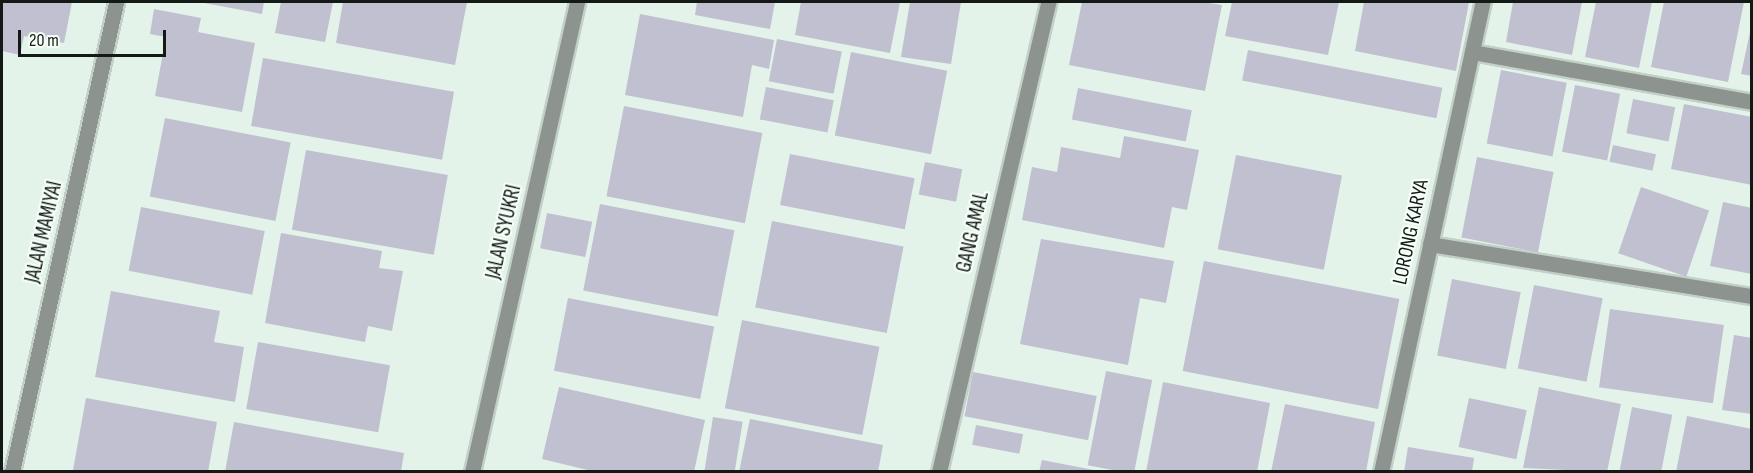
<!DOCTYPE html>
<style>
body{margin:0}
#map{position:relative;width:1753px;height:473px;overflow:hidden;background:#e3f3e9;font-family:"Sofia Sans Condensed",sans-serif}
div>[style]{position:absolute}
.building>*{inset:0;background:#c1c0d0;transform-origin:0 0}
.roads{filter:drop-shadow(2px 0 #c2d0c7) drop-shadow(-2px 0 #c2d0c7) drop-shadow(0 2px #c2d0c7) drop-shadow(0 -2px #c2d0c7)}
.minor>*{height:15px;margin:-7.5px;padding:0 7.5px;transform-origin:7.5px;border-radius:7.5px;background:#8d938f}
span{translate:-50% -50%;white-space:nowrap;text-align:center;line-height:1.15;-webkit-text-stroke:4.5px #f5fff8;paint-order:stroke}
.street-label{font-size:21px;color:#131915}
.frame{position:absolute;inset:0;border:3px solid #131915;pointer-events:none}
.scale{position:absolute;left:18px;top:30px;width:148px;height:27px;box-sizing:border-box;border:3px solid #131915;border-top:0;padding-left:8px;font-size:18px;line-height:21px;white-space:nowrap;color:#131915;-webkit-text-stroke:4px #f5fff8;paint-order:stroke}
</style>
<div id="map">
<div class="building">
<i style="clip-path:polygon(2px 2px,72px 2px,64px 43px,24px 36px,20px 55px,2px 51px)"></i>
<i style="clip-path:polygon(199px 2px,264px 2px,262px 14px)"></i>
<i style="clip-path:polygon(281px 2px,333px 2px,325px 42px,275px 33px)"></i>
<i style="clip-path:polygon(343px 2px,467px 2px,455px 65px,336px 43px)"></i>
<i style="clip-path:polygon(697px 2px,775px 2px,770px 29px,695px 15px)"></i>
<i style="clip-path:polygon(801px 2px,900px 2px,890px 53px,795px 35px)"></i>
<i style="clip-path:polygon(910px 2px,961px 2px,951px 64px,901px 57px)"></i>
<i style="clip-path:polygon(1082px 2px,1202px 2px,1222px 5px,1205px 91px,1069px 65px)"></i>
<i style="clip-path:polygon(1232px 2px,1339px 2px,1328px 55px,1225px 36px)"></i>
<i style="clip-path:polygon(1364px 2px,1469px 2px,1456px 71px,1355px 51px)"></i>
<i style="clip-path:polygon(1513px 2px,1582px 2px,1572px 55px,1506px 42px)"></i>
<i style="clip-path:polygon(1596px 2px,1652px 2px,1639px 68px,1585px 57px)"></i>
<i style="clip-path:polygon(1664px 2px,1744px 2px,1728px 82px,1651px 67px)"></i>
<i style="clip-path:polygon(154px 9px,201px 18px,198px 32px,255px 43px,242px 112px,155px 96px,166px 37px,150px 34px)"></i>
<i style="clip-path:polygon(640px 14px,774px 40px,769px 69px,752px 65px,743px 117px,625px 95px)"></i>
<i style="clip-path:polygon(1752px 23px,1752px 76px,1741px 74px)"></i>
<i style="left:777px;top:39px;width:66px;height:43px;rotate:11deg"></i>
<i style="left:1248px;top:50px;width:198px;height:31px;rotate:11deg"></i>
<i style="left:851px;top:52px;width:98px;height:85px;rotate:11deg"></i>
<i style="left:263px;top:58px;width:194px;height:69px;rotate:10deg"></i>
<i style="left:1501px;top:70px;width:67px;height:75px;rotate:11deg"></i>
<i style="left:1575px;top:85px;width:46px;height:68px;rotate:11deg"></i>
<i style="left:766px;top:87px;width:69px;height:33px;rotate:11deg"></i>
<i style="left:1078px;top:88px;width:116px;height:32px;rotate:11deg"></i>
<i style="left:1633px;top:99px;width:43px;height:35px;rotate:11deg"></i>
<i style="clip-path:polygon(1684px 104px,1752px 117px,1752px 185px,1671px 169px)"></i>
<i style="left:624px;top:106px;width:141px;height:92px;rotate:11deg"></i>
<i style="left:165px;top:118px;width:128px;height:80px;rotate:11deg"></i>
<i style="clip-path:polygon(1124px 136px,1199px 150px,1187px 210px,1172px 207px,1164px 248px,1022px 220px,1032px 167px,1057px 172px,1061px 147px,1120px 158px)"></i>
<i style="left:1613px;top:145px;width:44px;height:17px;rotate:12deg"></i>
<i style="left:306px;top:150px;width:144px;height:81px;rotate:10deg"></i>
<i style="left:790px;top:154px;width:127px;height:52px;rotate:11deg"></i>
<i style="left:1236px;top:155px;width:108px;height:96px;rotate:11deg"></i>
<i style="left:1477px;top:157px;width:78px;height:82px;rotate:11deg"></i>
<i style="left:925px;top:162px;width:38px;height:33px;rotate:11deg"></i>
<i style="left:1641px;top:187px;width:72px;height:70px;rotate:19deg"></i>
<i style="clip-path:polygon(1723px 202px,1752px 208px,1752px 274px,1710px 266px)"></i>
<i style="left:600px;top:204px;width:137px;height:88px;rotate:11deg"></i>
<i style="left:141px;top:207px;width:126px;height:65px;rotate:11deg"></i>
<i style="left:547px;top:213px;width:46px;height:36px;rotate:11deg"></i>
<i style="left:772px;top:221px;width:134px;height:88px;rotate:11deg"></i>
<i style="clip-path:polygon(281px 233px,382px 251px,379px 268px,403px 271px,392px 331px,368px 326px,365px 342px,265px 323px)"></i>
<i style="clip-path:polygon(1041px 239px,1174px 261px,1166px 303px,1140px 298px,1128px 365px,1020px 344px)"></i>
<i style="left:1204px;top:261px;width:199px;height:112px;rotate:11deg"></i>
<i style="left:1452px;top:279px;width:70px;height:78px;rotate:11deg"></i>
<i style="left:1534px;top:285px;width:70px;height:85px;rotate:11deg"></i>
<i style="clip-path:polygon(111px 291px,220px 311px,214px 342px,244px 347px,235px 402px,95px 377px)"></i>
<i style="left:568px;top:298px;width:149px;height:74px;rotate:11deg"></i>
<i style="left:1610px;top:309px;width:115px;height:79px;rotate:8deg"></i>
<i style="left:742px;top:320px;width:140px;height:90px;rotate:11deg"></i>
<i style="clip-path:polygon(1734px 335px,1752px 338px,1752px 414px,1722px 410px)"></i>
<i style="left:258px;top:342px;width:134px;height:68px;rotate:10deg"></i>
<i style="left:1106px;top:371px;width:47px;height:96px;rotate:11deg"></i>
<i style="left:973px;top:372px;width:126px;height:45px;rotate:11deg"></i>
<i style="clip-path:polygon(1163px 382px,1270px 403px,1257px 472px,1146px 472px)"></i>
<i style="clip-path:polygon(559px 387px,705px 420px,694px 472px,596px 472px,542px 459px)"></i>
<i style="clip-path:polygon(1539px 387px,1621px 404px,1607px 472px,1523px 468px)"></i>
<i style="clip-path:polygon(86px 398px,217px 422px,208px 472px,73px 470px)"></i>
<i style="left:1469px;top:398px;width:59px;height:50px;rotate:12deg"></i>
<i style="clip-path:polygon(1285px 404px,1375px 422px,1366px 472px,1271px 472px)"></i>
<i style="left:1632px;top:407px;width:41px;height:66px;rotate:11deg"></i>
<i style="clip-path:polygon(1687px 416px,1752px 429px,1752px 472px,1676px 472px)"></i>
<i style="left:713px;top:417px;width:30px;height:56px;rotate:9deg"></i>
<i style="clip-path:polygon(750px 419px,883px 445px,878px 472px,739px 472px)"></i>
<i style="clip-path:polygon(234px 422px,404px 453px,401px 472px,225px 472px)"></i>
<i style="left:976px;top:425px;width:48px;height:20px;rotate:11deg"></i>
<i style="clip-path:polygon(1408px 447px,1474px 458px,1472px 472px,1404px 472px)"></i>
<i style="clip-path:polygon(1042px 460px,1094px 470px,1094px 472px,1039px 472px)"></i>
</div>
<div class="roads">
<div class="minor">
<i style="left:1472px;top:52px;width:284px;rotate:10.1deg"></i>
<i style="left:1430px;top:244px;width:326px;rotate:9.2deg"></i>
<i style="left:12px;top:472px;width:481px;rotate:-77.5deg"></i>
<i style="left:472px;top:472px;width:482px;rotate:-77.4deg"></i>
<i style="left:939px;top:472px;width:482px;rotate:-76.9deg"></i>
<i style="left:1381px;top:472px;width:481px;rotate:-77.8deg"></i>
</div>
</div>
<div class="street-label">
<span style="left:44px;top:232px;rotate:-77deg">JALAN MAMIYAI</span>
<span style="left:504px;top:232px;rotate:-77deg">JALAN SYUKRI</span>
<span style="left:973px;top:232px;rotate:-77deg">GANG AMAL</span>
<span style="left:1411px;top:232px;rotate:-78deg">LORONG KARYA</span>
</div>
<div class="frame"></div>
<div class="scale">20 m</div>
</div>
